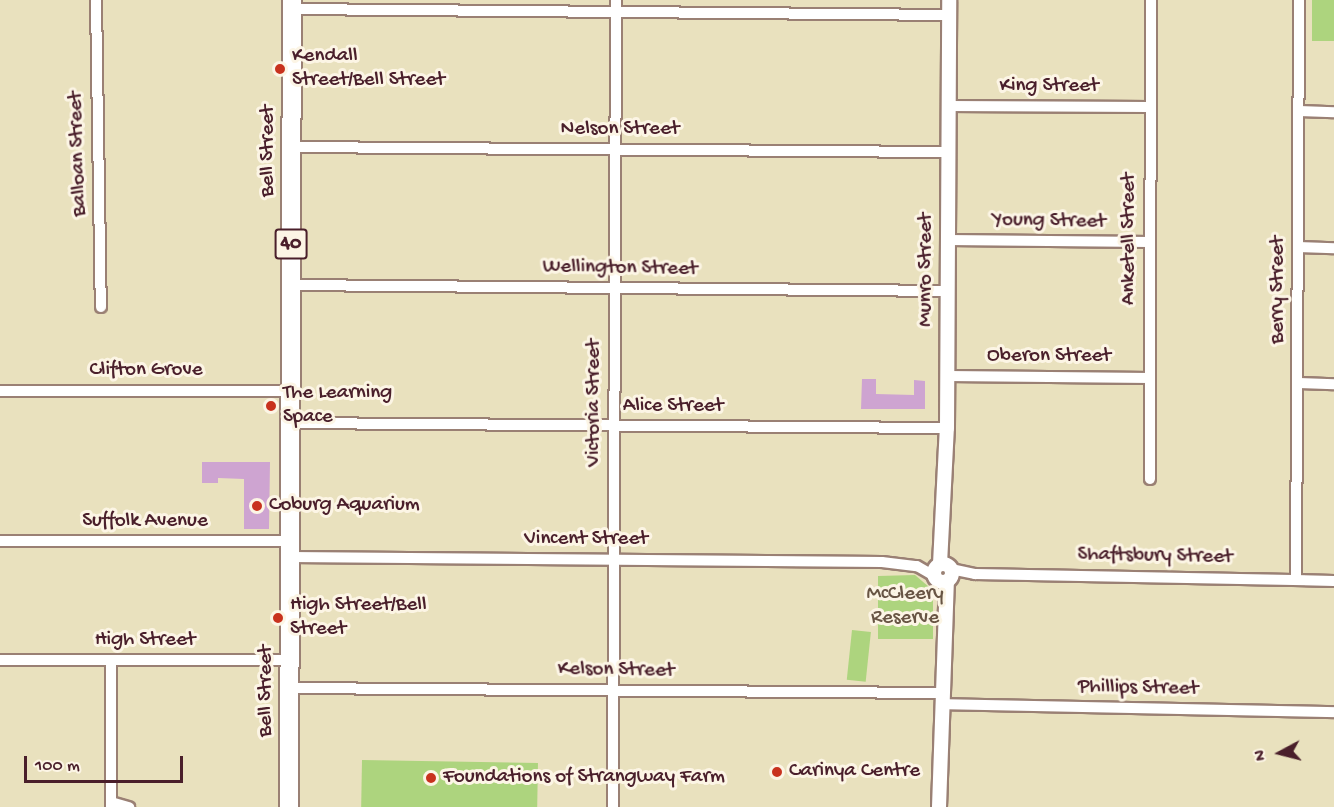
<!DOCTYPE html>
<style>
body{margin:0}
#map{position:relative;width:1334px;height:807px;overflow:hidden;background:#e9e1be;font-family:"Gochi Hand",sans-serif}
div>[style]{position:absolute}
.green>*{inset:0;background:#add47e;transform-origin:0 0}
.building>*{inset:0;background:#cea4d1}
.roads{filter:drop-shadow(2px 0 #9a8074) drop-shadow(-2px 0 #9a8074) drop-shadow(0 2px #9a8074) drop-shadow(0 -2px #9a8074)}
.minor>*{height:10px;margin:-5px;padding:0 5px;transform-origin:5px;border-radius:5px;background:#fff}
.tertiary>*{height:14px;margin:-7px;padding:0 7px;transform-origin:7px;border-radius:7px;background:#fff}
.tertiary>.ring{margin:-7px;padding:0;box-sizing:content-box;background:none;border:14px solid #fff;border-radius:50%}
.trunk>*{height:18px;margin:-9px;padding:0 9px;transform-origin:9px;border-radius:9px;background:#fff}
.dots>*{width:16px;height:16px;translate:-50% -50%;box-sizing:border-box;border:3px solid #fcf5e5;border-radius:50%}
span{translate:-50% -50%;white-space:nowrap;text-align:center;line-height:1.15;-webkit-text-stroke:6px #fcf5e5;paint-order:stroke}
.shield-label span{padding:2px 4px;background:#fcf5e5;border:2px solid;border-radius:4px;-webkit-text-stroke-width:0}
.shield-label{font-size:20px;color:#4a1f2b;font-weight:700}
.poi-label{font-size:21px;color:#4a1f2b}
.left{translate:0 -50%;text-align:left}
.street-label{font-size:21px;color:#4a1f2b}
.park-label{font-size:21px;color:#685544}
.north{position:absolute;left:1250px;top:723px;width:60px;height:60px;-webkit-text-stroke:4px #fcf5e5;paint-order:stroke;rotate:263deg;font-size:16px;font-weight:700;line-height:24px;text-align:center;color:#4a1f2b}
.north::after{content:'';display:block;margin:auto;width:21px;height:27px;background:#4a1f2b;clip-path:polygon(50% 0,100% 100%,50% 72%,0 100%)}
.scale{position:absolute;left:24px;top:756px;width:159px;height:27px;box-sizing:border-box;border:3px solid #4a1f2b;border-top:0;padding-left:8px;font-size:18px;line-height:21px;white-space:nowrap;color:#4a1f2b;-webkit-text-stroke:4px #fcf5e5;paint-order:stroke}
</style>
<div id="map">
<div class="green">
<i style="left:1312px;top:0;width:22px;height:41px"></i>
<i style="clip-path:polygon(915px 575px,929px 587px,933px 598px,933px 639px,878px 639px,878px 576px)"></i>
<i style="left:852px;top:630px;width:19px;height:50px;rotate:6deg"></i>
<i style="left:362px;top:760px;width:176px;height:47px;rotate:1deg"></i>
</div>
<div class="building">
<i style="clip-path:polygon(862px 379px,876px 379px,876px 394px,914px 395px,914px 380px,925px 381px,925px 409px,861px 409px)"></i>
<i style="clip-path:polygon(202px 462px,270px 462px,269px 529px,244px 529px,244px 479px,218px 478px,218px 483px,202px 483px)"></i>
</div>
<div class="roads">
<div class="minor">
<i style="left:96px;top:0;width:307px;rotate:89.1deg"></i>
<i style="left:292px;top:9px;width:657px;rotate:0.52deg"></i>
<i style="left:949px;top:106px;width:200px;rotate:0.3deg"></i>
<i style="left:1299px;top:111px;width:35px;rotate:2deg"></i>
<i style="left:292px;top:147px;width:657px;rotate:0.44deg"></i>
<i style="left:948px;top:240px;width:201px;rotate:0.6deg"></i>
<i style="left:1298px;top:247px;width:36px;rotate:2deg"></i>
<i style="left:291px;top:285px;width:657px;rotate:0.52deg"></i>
<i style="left:948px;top:376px;width:202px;rotate:0.6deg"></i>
<i style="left:1299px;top:383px;width:35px;rotate:2deg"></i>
<i style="left:0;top:391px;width:291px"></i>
<i style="left:291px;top:423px;width:656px;rotate:0.44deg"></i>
<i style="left:1150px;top:479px;width:479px;rotate:-89.9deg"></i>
<i style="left:0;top:541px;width:290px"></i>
<i style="left:290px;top:557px;width:592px;rotate:0.48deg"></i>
<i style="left:882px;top:562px;width:35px;rotate:7deg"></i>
<i style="left:917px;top:566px;width:20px;rotate:30deg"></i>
<i style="left:951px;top:569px;width:25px;rotate:12deg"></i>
<i style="left:975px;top:574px;width:359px;rotate:1.1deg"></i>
<i style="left:1296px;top:580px;width:580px;rotate:-89.7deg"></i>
<i style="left:0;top:660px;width:290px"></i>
<i style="left:290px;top:688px;width:651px;rotate:0.44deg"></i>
<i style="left:941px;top:704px;width:393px;rotate:1.2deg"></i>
<i style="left:111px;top:802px;width:19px;rotate:16deg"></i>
<i style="left:111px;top:807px;width:146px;rotate:-90deg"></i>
<i style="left:613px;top:807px;width:807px;rotate:-89.79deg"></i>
</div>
<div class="tertiary">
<i class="ring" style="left:934px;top:564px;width:4px;height:4px"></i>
<i style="left:940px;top:564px;width:136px;rotate:-87.1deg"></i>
<i style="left:947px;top:428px;width:428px;rotate:-89.7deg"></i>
<i style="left:939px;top:807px;width:226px;rotate:-88deg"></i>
</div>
<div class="trunk">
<i style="left:289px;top:807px;width:807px;rotate:-89.79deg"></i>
</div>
</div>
<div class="dots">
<i style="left:280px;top:69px;background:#c8321e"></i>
<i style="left:271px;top:406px;background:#c8321e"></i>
<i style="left:257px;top:506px;background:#c8321e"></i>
<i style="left:278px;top:618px;background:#c8321e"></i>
<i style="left:777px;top:772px;background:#c8321e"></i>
<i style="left:431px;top:778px;background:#c8321e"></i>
</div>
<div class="shield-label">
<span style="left:291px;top:244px">40</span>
</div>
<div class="poi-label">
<span class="left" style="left:292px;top:69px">Kendall<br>Street/Bell Street</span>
<span class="left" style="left:283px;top:406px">The Learning<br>Space</span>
<span class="left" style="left:269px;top:506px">Coburg Aquarium</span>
<span class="left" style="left:290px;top:618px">High Street/Bell<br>Street</span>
<span class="left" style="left:789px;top:772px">Carinya Centre</span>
<span class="left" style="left:443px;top:778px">Foundations of Strangway Farm</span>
</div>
<div class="street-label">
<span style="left:1049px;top:87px">King Street</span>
<span style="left:620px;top:130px">Nelson Street</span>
<span style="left:269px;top:151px;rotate:-90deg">Bell Street</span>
<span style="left:79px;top:154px;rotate:-92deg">Balloan Street</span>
<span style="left:1049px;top:222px;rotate:1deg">Young Street</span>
<span style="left:1130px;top:239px;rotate:-90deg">Anketell Street</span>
<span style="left:620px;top:269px;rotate:1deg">Wellington Street</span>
<span style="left:927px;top:270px;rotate:-90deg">Munro Street</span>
<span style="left:1279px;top:290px;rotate:-90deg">Berry Street</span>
<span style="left:1049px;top:357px">Oberon Street</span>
<span style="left:146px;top:371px">Clifton Grove</span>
<span style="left:595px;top:403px;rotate:-90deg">Victoria Street</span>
<span style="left:673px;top:407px">Alice Street</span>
<span style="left:145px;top:522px">Suffolk Avenue</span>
<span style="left:586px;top:540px">Vincent Street</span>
<span style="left:1155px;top:557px;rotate:1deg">Shaftsbury Street</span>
<span style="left:145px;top:641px">High Street</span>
<span style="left:616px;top:671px;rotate:1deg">Kelson Street</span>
<span style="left:1138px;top:689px;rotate:1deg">Phillips Street</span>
<span style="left:267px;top:691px;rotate:-90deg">Bell Street</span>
</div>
<div class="park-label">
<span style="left:905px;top:607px">McCleery<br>Reserve</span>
</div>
<div class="north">N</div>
<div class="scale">100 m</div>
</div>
